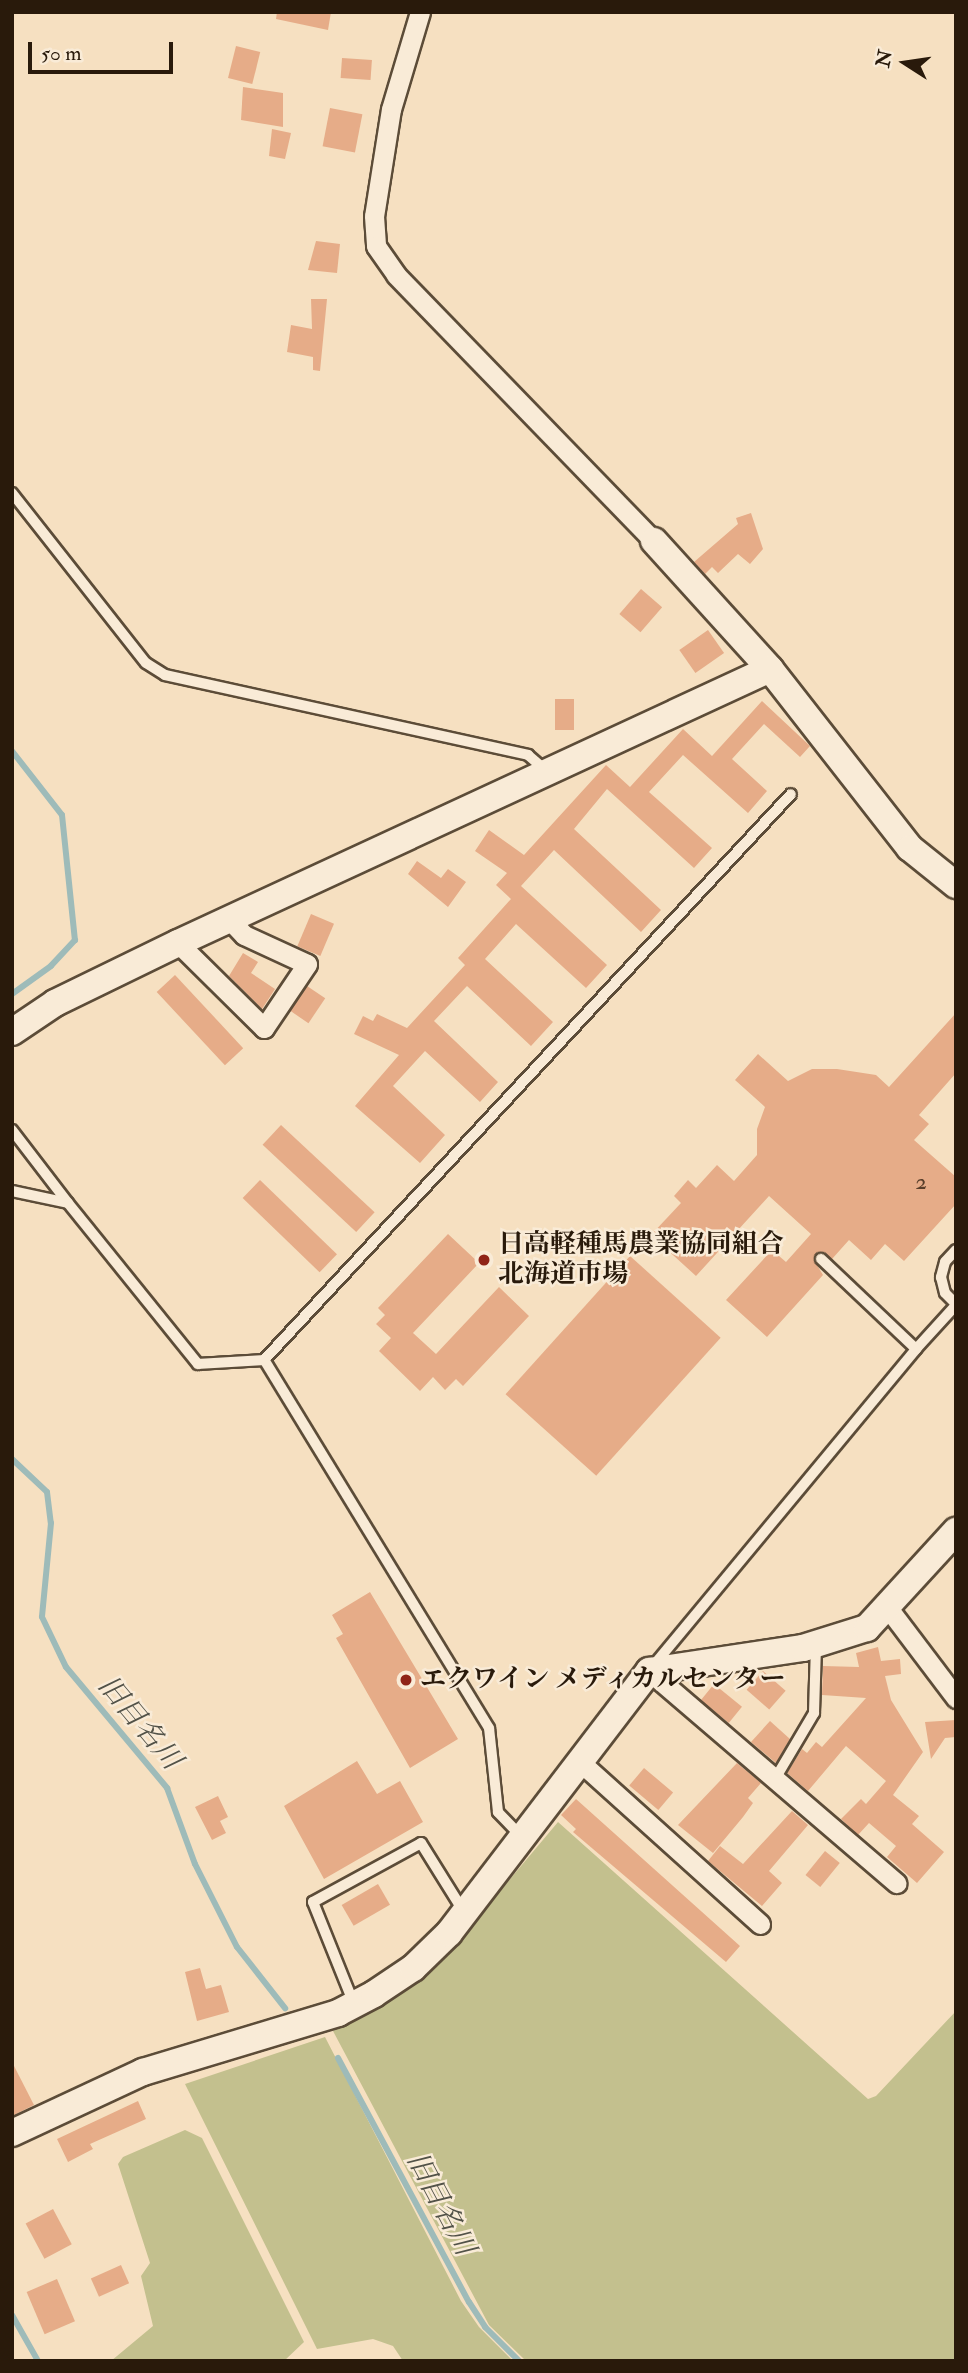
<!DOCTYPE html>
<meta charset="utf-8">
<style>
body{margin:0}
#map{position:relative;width:968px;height:2373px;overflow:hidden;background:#f6e0c1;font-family:"IM FELL Double Pica","Noto Serif JP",serif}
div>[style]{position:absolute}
.green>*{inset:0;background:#c3c08e}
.stream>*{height:6px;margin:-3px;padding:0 3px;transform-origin:3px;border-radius:3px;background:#9ebbb9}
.building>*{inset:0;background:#e6ac88;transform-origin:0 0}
.roads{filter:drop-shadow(2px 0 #5c4c38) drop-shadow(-2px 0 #5c4c38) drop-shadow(0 2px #5c4c38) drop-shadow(0 -2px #5c4c38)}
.lane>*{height:10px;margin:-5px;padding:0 5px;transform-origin:5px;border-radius:5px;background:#f9ebd7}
.street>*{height:19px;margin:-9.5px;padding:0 9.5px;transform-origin:9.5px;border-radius:9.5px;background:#f9ebd7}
.secondary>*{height:26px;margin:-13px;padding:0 13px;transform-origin:13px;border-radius:13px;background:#f9ebd7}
.dots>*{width:19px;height:19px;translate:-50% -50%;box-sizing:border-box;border:4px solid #f9ebd7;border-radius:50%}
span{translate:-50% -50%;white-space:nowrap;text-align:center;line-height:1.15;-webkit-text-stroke:5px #f9ebd7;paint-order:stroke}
.number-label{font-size:23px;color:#583e2a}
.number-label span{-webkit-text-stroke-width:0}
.poi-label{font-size:26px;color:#291a0b;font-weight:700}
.left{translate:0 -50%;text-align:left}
.water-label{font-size:28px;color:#525248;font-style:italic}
.frame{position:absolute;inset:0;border:14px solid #291a0b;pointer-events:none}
.north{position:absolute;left:870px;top:28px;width:70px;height:70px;-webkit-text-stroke:5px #f9ebd7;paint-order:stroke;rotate:282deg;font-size:19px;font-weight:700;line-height:28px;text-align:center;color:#291a0b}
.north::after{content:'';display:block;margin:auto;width:24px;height:32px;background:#291a0b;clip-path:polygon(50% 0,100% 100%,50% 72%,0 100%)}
.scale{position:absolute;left:28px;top:42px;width:145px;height:32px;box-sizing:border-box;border:4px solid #291a0b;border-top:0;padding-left:9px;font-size:21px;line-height:24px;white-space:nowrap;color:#291a0b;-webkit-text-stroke:5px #f9ebd7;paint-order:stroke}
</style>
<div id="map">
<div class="green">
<i style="clip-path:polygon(558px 1822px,868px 2099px,876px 2096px,956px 2011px,956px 2361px,526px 2361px,489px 2325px,333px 2031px,436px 1967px)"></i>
<i style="clip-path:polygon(325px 2037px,461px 2301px,479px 2327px,513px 2361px,403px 2361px,393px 2346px,373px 2339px,317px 2349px,185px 2084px)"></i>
<i style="clip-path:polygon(185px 2130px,202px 2138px,304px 2342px,284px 2361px,111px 2361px,153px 2326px,141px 2276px,150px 2263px,118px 2164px,123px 2157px)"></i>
</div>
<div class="stream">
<i style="left:12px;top:751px;width:81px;rotate:52deg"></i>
<i style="left:62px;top:815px;width:126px;rotate:84.1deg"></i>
<i style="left:75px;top:940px;width:35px;rotate:133deg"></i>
<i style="left:51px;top:966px;width:48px;rotate:144.3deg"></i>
<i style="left:12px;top:1459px;width:48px;rotate:43.3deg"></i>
<i style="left:47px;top:1492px;width:31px;rotate:83deg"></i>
<i style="left:51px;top:1523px;width:94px;rotate:95.5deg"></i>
<i style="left:42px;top:1617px;width:55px;rotate:64.4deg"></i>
<i style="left:66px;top:1667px;width:158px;rotate:50.1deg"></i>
<i style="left:167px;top:1788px;width:81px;rotate:69.8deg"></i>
<i style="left:195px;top:1864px;width:93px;rotate:63.2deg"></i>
<i style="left:237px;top:1947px;width:78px;rotate:51.8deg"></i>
<i style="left:338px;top:2058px;width:277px;rotate:61.8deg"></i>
<i style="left:469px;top:2302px;width:30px;rotate:57deg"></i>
<i style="left:485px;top:2327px;width:48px;rotate:45deg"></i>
<i style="left:12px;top:2315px;width:53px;rotate:60.5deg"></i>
</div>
<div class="building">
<i style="clip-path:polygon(277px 12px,331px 12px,328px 30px,276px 19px)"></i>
<i style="left:236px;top:46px;width:25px;height:33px;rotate:14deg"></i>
<i style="left:342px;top:58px;width:30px;height:20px;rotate:4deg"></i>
<i style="clip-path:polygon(243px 87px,283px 93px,283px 127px,241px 120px)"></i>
<i style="left:330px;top:108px;width:33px;height:39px;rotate:11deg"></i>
<i style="clip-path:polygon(272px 129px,291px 133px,285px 159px,269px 156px)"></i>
<i style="clip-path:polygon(316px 241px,340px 244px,337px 273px,308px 270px)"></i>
<i style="clip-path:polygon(311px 299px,327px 299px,320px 371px,313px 370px,313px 357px,287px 352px,291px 325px,312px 329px)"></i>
<i style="clip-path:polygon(751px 513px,763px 549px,750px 564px,738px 554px,718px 573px,712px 567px,705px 574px,694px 562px,738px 524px,736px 518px)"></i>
<i style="left:641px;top:589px;width:28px;height:33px;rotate:41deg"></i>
<i style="left:708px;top:630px;width:28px;height:35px;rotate:55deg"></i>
<i style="left:574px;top:699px;width:31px;height:19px;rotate:90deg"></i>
<i style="clip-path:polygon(762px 701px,810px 746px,800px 757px,764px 724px,732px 759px,767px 791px,748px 813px,683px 755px,649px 792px,712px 848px,694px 868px,607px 789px,574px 829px,661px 910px,641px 932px,554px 850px,521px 886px,607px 965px,586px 988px,516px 924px,485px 959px,553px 1022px,531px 1046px,467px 986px,434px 1021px,498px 1082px,480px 1102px,425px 1051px,393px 1086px,445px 1135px,420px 1163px,355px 1106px,399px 1055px,354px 1034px,363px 1016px,373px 1021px,377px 1014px,407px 1028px,465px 965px,458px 958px,511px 899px,496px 885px,507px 873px,475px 851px,489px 830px,524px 855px,606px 765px,630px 787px,683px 729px,712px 756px)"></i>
<i style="clip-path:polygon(417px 861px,441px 878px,448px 869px,466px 882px,448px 907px,408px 874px)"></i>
<i style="left:311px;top:914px;width:25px;height:35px;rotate:23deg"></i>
<i style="clip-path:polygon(243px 953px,258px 962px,251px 973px,275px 989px,262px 1009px,229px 976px)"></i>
<i style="left:175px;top:975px;width:100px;height:25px;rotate:47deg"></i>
<i style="left:307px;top:986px;width:22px;height:30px;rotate:34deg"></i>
<i style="clip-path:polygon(956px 1013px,956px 1073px,919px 1115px,929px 1124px,914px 1140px,956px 1177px,956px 1204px,904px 1261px,885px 1244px,871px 1260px,849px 1240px,832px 1259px,818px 1252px,814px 1260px,823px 1275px,767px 1337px,726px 1300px,772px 1250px,786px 1262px,811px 1234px,769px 1196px,696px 1276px,651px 1235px,681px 1203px,674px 1196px,688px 1180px,696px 1188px,717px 1165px,734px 1181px,757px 1155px,757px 1129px,765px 1107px,735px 1080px,758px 1054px,788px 1081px,812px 1069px,837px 1069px,876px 1075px,889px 1087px)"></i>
<i style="left:281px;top:1125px;width:128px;height:27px;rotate:43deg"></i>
<i style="left:260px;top:1180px;width:107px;height:25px;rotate:44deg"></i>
<i style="clip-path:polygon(448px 1234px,479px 1263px,413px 1333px,436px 1354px,499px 1287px,529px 1316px,463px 1386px,456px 1379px,445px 1390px,433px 1377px,420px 1391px,379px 1351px,391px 1338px,376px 1324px,385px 1315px,378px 1308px)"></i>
<i style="left:630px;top:1256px;width:122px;height:186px;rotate:42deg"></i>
<i style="clip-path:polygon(370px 1592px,458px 1739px,410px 1768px,336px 1638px,343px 1634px,332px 1615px)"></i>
<i style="clip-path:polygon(878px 1647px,881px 1661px,900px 1659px,901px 1674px,885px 1676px,891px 1700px,923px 1752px,893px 1795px,919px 1816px,912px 1824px,944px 1852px,917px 1883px,887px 1857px,896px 1846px,869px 1823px,858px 1835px,841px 1819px,861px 1799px,866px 1804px,886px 1781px,846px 1746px,808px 1791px,787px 1773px,802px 1749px,807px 1753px,816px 1742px,822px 1747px,866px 1698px,822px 1695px,823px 1666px,859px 1667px,856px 1653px)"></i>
<i style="left:763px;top:1671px;width:30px;height:25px;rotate:41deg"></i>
<i style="left:714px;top:1684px;width:36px;height:21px;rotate:39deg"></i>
<i style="clip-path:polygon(956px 1720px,956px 1737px,945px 1738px,931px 1759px,925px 1722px)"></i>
<i style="clip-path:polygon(770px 1721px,790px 1739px,776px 1763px,751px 1742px)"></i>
<i style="clip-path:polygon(357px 1761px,377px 1794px,400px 1781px,423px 1822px,324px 1879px,284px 1806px)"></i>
<i style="clip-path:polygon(737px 1763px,761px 1783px,748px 1798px,753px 1803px,743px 1817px,713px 1853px,678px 1825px)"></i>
<i style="left:644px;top:1768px;width:38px;height:23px;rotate:40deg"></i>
<i style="clip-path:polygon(218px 1796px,228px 1817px,220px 1821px,226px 1833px,212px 1840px,195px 1807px)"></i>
<i style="clip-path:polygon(576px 1799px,740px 1946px,726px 1962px,573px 1832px,576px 1829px,561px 1815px)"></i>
<i style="clip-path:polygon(792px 1811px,808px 1825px,769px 1871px,782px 1883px,762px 1906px,708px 1861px,720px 1846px,743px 1864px)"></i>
<i style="left:825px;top:1851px;width:19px;height:31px;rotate:39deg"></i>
<i style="left:378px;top:1884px;width:24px;height:42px;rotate:60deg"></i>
<i style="clip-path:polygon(200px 1968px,206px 1989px,221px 1985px,229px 2012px,197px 2021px,185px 1972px)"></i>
<i style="clip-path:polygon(12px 2062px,34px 2105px,12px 2116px)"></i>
<i style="clip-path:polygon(138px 2101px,146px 2119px,90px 2144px,93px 2149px,68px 2162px,57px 2139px)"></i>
<i style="left:53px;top:2209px;width:40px;height:31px;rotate:62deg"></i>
<i style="left:121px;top:2265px;width:20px;height:33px;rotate:66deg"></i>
<i style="left:57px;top:2279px;width:46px;height:33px;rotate:67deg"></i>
</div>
<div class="roads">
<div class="lane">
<i style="left:12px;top:493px;width:216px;rotate:51.8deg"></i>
<i style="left:146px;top:663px;width:22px;rotate:32deg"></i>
<i style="left:165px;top:675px;width:372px;rotate:12.4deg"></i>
<i style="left:528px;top:755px;width:23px;rotate:41deg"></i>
<i style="left:12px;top:1130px;width:92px;rotate:52.5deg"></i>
<i style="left:12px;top:1191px;width:57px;rotate:12.1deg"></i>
<i style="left:68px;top:1203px;width:207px;rotate:51.1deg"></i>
<i style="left:198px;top:1364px;width:66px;rotate:-3.5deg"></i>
<i style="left:956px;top:1250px;width:16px;rotate:133deg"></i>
<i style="left:945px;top:1262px;width:16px;rotate:105deg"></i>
<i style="left:941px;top:1277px;width:16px;rotate:76deg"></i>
<i style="left:945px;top:1293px;width:16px;rotate:45deg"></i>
<i style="left:916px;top:1349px;width:59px;rotate:-47.7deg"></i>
<i style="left:653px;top:1666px;width:412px;rotate:-50.3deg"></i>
<i style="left:916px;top:1349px;width:131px;rotate:-136.5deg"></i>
<i style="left:775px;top:1779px;width:77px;rotate:-59.4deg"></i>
<i style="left:814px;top:1713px;width:66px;rotate:-88.3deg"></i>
<i style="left:520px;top:1835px;width:32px;rotate:-134deg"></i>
<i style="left:498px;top:1812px;width:84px;rotate:-96.1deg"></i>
<i style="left:489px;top:1728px;width:431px;rotate:-121.4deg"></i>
<i style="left:264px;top:1360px;width:773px;rotate:-47.04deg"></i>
<i style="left:354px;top:2004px;width:110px;rotate:-111.9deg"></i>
<i style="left:313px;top:1902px;width:123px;rotate:-28.6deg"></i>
<i style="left:421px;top:1843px;width:81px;rotate:58.1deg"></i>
</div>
<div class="street">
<i style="left:420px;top:12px;width:101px;rotate:106.6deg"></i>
<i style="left:391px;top:109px;width:108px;rotate:99deg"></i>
<i style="left:374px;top:216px;width:30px;rotate:86deg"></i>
<i style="left:376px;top:246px;width:35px;rotate:55deg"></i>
<i style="left:396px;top:275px;width:371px;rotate:45.9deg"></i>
<i style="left:178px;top:943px;width:121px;rotate:44.7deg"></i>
<i style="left:264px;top:1028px;width:77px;rotate:-56.1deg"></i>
<i style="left:307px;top:964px;width:69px;rotate:-155.3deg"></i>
<i style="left:244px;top:935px;width:22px;rotate:-133deg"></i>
<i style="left:888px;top:1608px;width:113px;rotate:52.9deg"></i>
<i style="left:649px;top:1671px;width:326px;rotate:40.6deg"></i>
<i style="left:578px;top:1760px;width:245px;rotate:42deg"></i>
</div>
<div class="secondary">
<i style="left:654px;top:541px;width:173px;rotate:47.8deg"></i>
<i style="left:770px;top:669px;width:227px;rotate:52deg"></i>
<i style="left:910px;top:848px;width:59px;rotate:38.8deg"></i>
<i style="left:12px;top:1032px;width:52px;rotate:-34deg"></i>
<i style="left:55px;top:1003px;width:137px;rotate:-26deg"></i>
<i style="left:178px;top:943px;width:652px;rotate:-24.84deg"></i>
<i style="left:12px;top:2133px;width:145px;rotate:-25deg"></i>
<i style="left:143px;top:2072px;width:204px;rotate:-16.8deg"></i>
<i style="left:338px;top:2013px;width:41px;rotate:-27.8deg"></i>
<i style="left:374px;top:1994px;width:47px;rotate:-33.7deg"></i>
<i style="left:413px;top:1968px;width:50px;rotate:-44.2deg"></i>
<i style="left:449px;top:1933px;width:330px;rotate:-52.6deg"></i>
<i style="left:649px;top:1671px;width:156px;rotate:-8.5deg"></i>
<i style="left:803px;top:1648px;width:67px;rotate:-17.4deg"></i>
<i style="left:867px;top:1628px;width:132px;rotate:-47.5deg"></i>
</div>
</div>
<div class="dots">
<i style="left:484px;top:1260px;background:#8f2418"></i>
<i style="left:406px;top:1680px;background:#8f2418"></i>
</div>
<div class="number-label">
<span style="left:921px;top:1182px">2</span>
</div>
<div class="poi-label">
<span class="left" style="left:498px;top:1260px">日高軽種馬農業協同組合<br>北海道市場</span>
<span class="left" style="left:420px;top:1680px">エクワイン メディカルセンター</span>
</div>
<div class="water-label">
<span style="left:139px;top:1723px;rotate:50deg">旧目名川</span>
<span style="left:440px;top:2204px;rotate:62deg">旧目名川</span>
</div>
<div class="frame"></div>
<div class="north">N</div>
<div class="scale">50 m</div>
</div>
